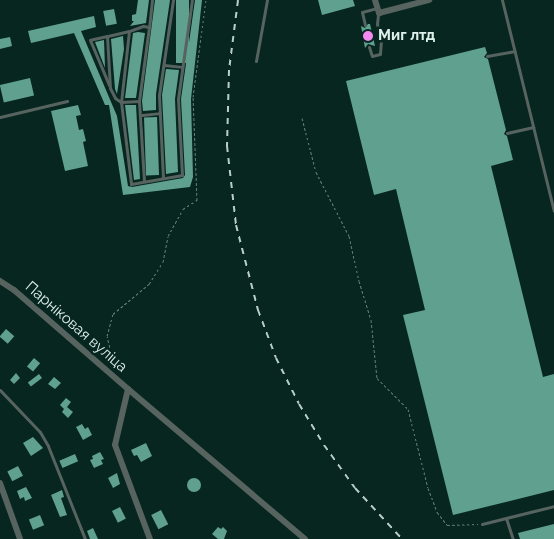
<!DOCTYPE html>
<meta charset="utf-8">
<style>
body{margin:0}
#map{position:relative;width:554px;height:539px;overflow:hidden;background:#06261f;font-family:Raleway,sans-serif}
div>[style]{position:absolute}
.building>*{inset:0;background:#60a08e;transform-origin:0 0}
.round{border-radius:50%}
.path>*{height:1px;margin-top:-0.5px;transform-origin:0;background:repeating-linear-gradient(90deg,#668079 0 2.5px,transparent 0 5px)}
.service>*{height:3px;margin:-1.5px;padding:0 1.5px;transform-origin:1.5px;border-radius:1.5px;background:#56635f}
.minor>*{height:6px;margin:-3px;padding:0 3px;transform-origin:3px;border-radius:3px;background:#56635f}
.rail>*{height:2px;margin-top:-1px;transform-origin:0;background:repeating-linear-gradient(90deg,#bacec8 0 6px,transparent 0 12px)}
.dots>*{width:14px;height:14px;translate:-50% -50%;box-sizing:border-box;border:2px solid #06261f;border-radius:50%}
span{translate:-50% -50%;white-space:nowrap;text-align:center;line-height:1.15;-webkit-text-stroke:5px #06261f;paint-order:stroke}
.poi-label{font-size:15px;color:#dff0eb;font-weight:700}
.left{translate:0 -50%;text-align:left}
.street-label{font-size:15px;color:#dff0eb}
</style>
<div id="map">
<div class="building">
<i style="clip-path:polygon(138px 0,149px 0,146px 23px,130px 26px,134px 21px,132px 21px,132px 15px,136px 14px)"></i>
<i style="clip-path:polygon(155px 0,170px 0,156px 94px,156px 110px,143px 111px,142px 101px)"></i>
<i style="left:176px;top:0;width:13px;height:63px"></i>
<i style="clip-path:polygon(195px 0,202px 0,191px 99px,193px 177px,190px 187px,123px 195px,109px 105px,105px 105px,74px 33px,31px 43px,28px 31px,94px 16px,96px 27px,81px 31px,117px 116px,128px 186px,132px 187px,183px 178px,185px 175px,181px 99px)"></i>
<i style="clip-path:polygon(318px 0,353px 0,355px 6px,322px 15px)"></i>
<i style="left:114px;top:9px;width:15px;height:11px;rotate:79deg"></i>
<i style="clip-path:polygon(368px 24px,370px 24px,375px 46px,368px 44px,365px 48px,361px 26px,365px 28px)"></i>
<i style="clip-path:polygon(138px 32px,145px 33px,136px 98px,125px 98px,133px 33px)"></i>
<i style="clip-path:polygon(123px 36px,124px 49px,117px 94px,115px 89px,111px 39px)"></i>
<i style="clip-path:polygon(10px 37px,12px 46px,0 49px,0 39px)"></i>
<i style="clip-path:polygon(104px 40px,105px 68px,95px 42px)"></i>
<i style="clip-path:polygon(485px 47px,487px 53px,484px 57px,488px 59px,506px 130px,504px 134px,507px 136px,513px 160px,491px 166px,543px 377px,554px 374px,554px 490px,453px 515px,403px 315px,425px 310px,396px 189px,374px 195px,346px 81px)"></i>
<i style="clip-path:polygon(166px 69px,179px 70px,175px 99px,178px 172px,166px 174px,162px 95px)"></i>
<i style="left:30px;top:78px;width:18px;height:31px;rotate:77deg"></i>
<i style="clip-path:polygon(78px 105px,81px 115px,76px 116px,79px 130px,83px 129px,86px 141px,83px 142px,88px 166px,65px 171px,51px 111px)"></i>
<i style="clip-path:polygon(125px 105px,136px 105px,140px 179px,134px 180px)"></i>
<i style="left:157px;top:117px;width:58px;height:13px;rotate:88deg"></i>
<i style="left:6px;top:329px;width:11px;height:10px;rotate:41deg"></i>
<i style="left:34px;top:358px;width:8px;height:11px;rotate:40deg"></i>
<i style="clip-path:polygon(16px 373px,20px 378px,14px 384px,10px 380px)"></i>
<i style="left:39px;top:374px;width:5px;height:14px;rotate:53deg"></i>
<i style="clip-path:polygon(54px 377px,61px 383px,55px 389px,48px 384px)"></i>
<i style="clip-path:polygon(66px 398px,71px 402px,67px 407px,73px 412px,68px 418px,62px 412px,64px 409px,60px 405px)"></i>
<i style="clip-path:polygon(82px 424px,85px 429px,88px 427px,92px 435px,83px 440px,76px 427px)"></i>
<i style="clip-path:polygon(33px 437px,43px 448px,31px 456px,23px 443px)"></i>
<i style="clip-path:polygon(146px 443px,152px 456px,141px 462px,137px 455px,134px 456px,131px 450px)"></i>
<i style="clip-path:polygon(100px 452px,104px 459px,101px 460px,103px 464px,94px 468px,90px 460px,93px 459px,92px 456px)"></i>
<i style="left:75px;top:454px;width:8px;height:17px;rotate:67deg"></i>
<i style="left:18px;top:466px;width:11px;height:12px;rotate:63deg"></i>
<i style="clip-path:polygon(117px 473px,120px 484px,113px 488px,108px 478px)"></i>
<i class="round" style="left:187px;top:478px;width:14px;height:14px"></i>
<i style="clip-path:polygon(26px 487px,32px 498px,25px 501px,24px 497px,20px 499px,17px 491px)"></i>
<i style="clip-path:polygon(62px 490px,64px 497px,61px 498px,67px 515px,60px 517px,51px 495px)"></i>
<i style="left:120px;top:507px;width:13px;height:9px;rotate:63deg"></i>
<i style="left:161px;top:510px;width:16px;height:11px;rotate:63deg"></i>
<i style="left:40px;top:515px;width:11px;height:12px;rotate:68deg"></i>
<i style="clip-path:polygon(554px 524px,554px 539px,520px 539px,518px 533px)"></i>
<i style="clip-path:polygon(218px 527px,221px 529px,223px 527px,227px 531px,224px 539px,218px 539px,212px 534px)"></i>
<i style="clip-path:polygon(93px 528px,98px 539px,90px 539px,87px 531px)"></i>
</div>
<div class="path">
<i style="left:302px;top:118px;width:56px;rotate:75.5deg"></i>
<i style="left:316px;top:172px;width:72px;rotate:62.7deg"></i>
<i style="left:349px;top:236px;width:46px;rotate:77.5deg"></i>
<i style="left:359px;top:281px;width:41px;rotate:72.9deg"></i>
<i style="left:371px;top:320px;width:58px;rotate:84.1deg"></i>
<i style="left:377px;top:378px;width:44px;rotate:45deg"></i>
<i style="left:408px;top:409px;width:81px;rotate:75.8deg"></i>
<i style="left:428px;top:488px;width:26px;rotate:69deg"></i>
<i style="left:437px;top:512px;width:16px;rotate:52deg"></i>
<i style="left:447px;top:525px;width:31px;rotate:-2deg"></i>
<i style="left:106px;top:362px;width:11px;rotate:-63deg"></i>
<i style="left:111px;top:352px;width:16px;rotate:-104deg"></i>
<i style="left:107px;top:336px;width:23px;rotate:-75deg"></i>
<i style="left:113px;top:314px;width:47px;rotate:-39.8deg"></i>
<i style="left:149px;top:284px;width:26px;rotate:-58deg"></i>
<i style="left:163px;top:262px;width:26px;rotate:-79deg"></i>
<i style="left:168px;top:236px;width:31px;rotate:-61deg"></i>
<i style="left:183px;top:209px;width:17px;rotate:-33deg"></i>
<i style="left:197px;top:200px;width:103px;rotate:-92.2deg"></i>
<i style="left:193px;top:97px;width:98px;rotate:-82.4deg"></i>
</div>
<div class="service">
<i style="left:152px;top:0;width:27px;rotate:96deg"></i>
<i style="left:149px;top:27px;width:6px;rotate:-171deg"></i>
<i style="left:143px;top:26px;width:15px;rotate:160deg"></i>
<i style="left:129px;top:31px;width:71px;rotate:96.4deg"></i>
<i style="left:121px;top:102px;width:83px;rotate:83deg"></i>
<i style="left:131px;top:184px;width:52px;rotate:-10deg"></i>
<i style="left:182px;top:175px;width:76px;rotate:-93deg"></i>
<i style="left:178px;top:99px;width:100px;rotate:-82deg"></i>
<i style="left:502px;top:0;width:217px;rotate:76.2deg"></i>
<i style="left:365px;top:25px;width:13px;rotate:-103deg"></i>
<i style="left:362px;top:12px;width:16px;rotate:-15deg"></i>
<i style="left:129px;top:31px;width:23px;rotate:167deg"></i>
<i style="left:107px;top:36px;width:52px;rotate:86.7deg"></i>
<i style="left:110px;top:88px;width:11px;rotate:63deg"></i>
<i style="left:115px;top:98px;width:7px;rotate:34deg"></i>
<i style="left:121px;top:102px;width:18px;rotate:-3deg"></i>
<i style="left:107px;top:36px;width:17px;rotate:167deg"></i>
<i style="left:90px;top:40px;width:49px;rotate:67.1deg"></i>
<i style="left:369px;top:47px;width:9px;rotate:72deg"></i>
<i style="left:372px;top:56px;width:8px;rotate:-14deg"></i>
<i style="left:380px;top:54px;width:14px;rotate:-86deg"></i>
<i style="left:381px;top:40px;width:16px;rotate:-104deg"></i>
<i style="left:377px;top:24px;width:10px;rotate:-84deg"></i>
<i style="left:487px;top:56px;width:28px;rotate:-10deg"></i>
<i style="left:256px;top:61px;width:62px;rotate:-79.8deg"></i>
<i style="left:164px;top:65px;width:18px;rotate:6deg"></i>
<i style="left:142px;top:115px;width:18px;rotate:-6deg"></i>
<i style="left:0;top:117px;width:69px;rotate:-13.4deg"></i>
<i style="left:507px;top:133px;width:27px;rotate:-13deg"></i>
<i style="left:163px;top:178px;width:83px;rotate:-92.8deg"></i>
<i style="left:159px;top:95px;width:96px;rotate:-81.6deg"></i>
<i style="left:144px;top:181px;width:80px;rotate:-93.6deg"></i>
<i style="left:139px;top:101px;width:75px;rotate:-82.3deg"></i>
<i style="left:0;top:390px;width:58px;rotate:46.4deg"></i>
<i style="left:40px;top:432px;width:16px;rotate:60deg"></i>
<i style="left:48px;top:446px;width:100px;rotate:68.3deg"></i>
<i style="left:506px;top:518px;width:22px;rotate:72deg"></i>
<i style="left:482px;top:524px;width:74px;rotate:-14deg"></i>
</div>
<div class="minor">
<i style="left:375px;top:0;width:14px;rotate:73deg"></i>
<i style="left:379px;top:13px;width:52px;rotate:-14.6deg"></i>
<i style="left:0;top:281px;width:17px;rotate:33deg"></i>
<i style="left:14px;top:290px;width:151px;rotate:41deg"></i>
<i style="left:128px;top:389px;width:57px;rotate:103.1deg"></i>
<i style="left:115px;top:445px;width:100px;rotate:69.6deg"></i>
<i style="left:128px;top:389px;width:232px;rotate:40.3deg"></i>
<i style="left:0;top:483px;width:59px;rotate:70.3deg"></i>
</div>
<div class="rail">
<i style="left:238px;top:0;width:71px;rotate:97.3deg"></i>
<i style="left:229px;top:70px;width:76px;rotate:91.5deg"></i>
<i style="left:227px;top:146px;width:80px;rotate:83.5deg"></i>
<i style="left:236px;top:225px;width:88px;rotate:75.5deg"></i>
<i style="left:258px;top:310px;width:51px;rotate:69.4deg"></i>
<i style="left:276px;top:358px;width:51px;rotate:63.4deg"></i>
<i style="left:299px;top:404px;width:48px;rotate:58.6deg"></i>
<i style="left:324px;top:445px;width:53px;rotate:54.2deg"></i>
<i style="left:355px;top:488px;width:69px;rotate:47.3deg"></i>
</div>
<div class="dots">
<i style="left:368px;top:36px;background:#f489f0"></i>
</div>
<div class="poi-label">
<span class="left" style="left:378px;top:36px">Миг лтд</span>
</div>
<div class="street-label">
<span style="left:76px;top:327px;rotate:41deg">Парніковая вуліца</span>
</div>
</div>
